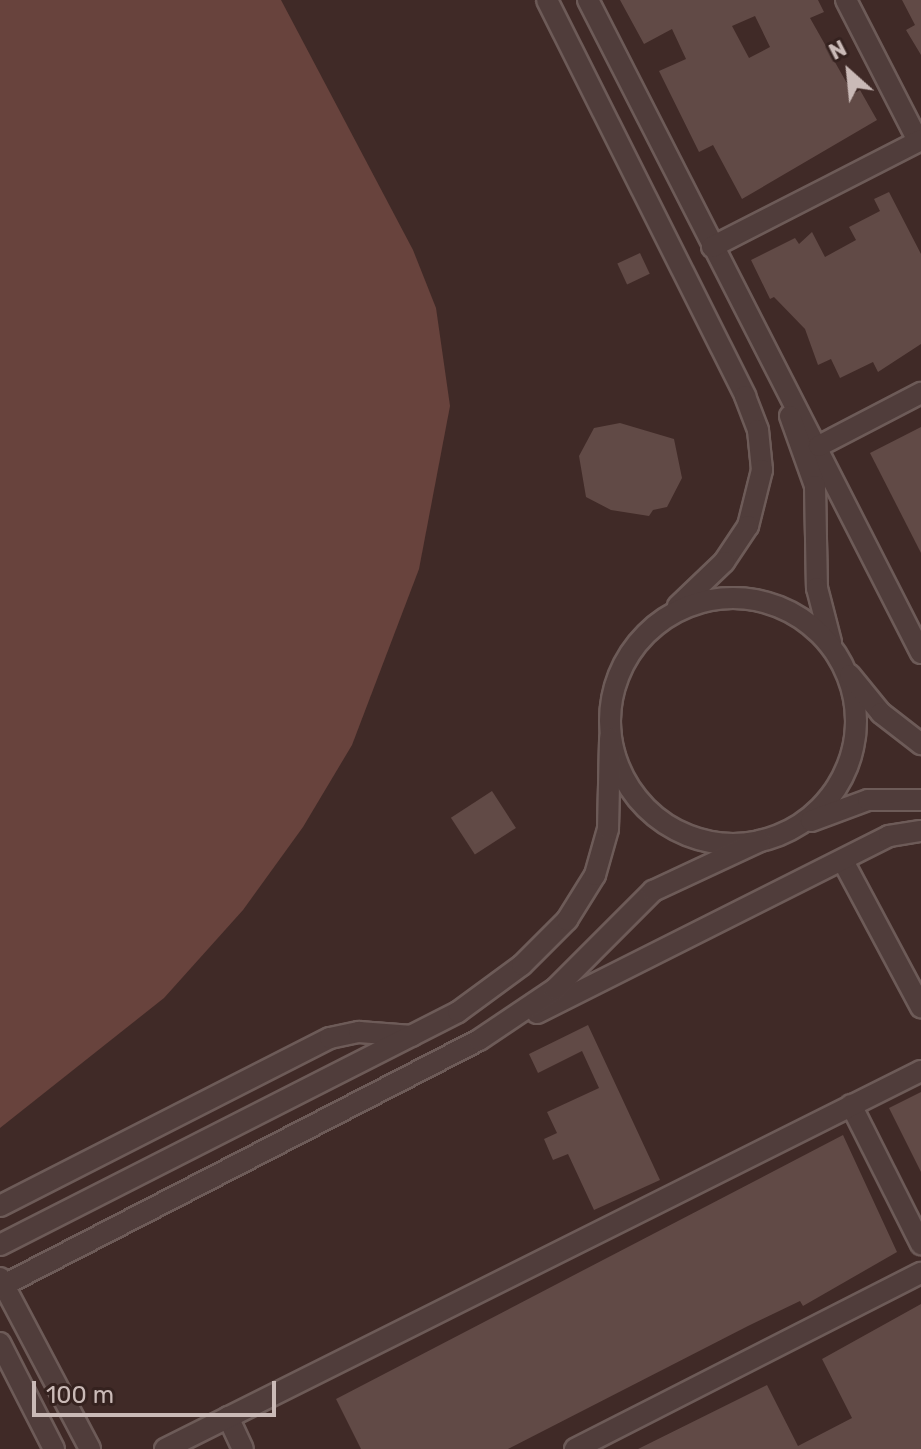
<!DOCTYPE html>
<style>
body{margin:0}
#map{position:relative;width:921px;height:1449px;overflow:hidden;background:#402a27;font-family:Rubik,sans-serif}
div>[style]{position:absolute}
.water>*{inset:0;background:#68433d}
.building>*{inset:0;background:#614a46;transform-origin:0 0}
.roads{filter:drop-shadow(2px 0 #6d5b58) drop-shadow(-2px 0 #6d5b58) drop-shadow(0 2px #6d5b58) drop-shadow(0 -2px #6d5b58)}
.minor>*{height:20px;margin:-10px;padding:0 10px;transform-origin:10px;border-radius:10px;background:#503d3b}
.minor>.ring{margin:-10px;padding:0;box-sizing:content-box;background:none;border:20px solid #503d3b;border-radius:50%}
span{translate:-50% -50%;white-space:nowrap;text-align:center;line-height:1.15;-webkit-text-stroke:6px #35221f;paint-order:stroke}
.north{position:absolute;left:809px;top:32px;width:80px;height:80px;-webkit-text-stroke:6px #35221f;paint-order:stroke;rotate:333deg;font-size:22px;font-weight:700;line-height:32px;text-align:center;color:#cabab7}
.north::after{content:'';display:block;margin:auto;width:28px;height:36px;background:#cabab7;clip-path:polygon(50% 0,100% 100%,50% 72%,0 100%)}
.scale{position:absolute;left:32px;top:1381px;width:244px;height:36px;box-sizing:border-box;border:4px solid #cabab7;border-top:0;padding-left:10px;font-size:24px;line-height:28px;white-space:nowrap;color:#cabab7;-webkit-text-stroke:6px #35221f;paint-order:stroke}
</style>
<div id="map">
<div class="water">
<i style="clip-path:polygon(0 0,281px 0,413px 250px,436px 308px,450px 406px,419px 569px,352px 745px,303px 827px,243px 910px,164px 998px,0 1128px)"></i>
</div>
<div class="building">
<i style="clip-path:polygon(evenodd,620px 0,818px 0,824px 12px,810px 18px,853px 94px,860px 90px,877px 120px,742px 199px,713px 145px,699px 152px,659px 71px,686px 59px,672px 29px,644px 44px,620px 0,755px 16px,770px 47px,749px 58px,732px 26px,755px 16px)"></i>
<i style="clip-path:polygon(902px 0,921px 0,921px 55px,906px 30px,915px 25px)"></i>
<i style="clip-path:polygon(889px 192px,921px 254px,921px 344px,878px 372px,873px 362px,840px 378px,831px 359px,818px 365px,805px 329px,774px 297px,770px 299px,751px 260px,795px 238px,799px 244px,812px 232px,825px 257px,856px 240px,849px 227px,880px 211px,874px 199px)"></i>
<i style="left:640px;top:253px;width:23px;height:25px;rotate:65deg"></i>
<i style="clip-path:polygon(620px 423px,674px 439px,682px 478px,667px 507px,653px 510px,649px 516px,611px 510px,586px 497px,579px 456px,594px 428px)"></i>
<i style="clip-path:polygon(921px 427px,921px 553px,870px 453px)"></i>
<i style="left:492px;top:791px;width:44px;height:49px;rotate:57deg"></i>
<i style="clip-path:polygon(588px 1025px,660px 1180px,594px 1210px,568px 1154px,553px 1160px,544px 1139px,557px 1133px,547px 1112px,599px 1088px,582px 1051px,538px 1073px,529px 1054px)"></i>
<i style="clip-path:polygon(921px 1092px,921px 1172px,889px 1108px)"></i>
<i style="clip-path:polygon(843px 1135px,897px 1252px,803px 1306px,800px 1301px,748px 1326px,508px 1449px,361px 1449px,336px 1399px)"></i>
<i style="clip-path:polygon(921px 1304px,921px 1449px,638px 1449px,767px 1385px,798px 1446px,852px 1418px,822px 1359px)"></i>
</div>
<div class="roads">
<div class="minor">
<i style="left:547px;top:0;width:443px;rotate:63.4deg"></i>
<i style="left:745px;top:396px;width:36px;rotate:69deg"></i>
<i style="left:758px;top:430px;width:40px;rotate:84.3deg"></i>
<i style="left:762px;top:470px;width:58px;rotate:104deg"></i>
<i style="left:748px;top:526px;width:43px;rotate:123.7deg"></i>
<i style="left:724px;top:562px;width:64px;rotate:136.3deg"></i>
<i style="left:588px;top:0;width:733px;rotate:62.98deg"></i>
<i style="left:846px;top:0;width:158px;rotate:62.9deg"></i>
<i style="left:712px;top:247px;width:235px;rotate:-27.1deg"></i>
<i style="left:790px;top:416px;width:74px;rotate:70.3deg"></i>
<i style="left:815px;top:486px;width:102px;rotate:88.9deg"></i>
<i style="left:817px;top:588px;width:56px;rotate:75.5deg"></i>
<i style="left:819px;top:446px;width:115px;rotate:-27.5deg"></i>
<i class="ring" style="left:610px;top:598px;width:226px;height:226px"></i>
<i style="left:850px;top:675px;width:49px;rotate:50.8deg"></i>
<i style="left:881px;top:713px;width:51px;rotate:37.8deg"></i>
<i style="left:811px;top:821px;width:61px;rotate:-20.2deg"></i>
<i style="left:868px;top:800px;width:53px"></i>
<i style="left:843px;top:861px;width:166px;rotate:61.9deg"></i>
<i style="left:537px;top:1013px;width:394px;rotate:-26.7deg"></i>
<i style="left:889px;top:836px;width:32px;rotate:-9deg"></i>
<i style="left:851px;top:1105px;width:156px;rotate:63.3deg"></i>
<i style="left:0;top:1206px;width:370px;rotate:-27deg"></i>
<i style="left:330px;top:1038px;width:30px;rotate:-12deg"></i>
<i style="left:359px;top:1032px;width:53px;rotate:4.3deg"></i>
<i style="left:0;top:1245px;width:514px;rotate:-26.96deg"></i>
<i style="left:458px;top:1012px;width:79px;rotate:-36.3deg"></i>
<i style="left:522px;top:965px;width:64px;rotate:-45deg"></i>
<i style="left:567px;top:920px;width:53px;rotate:-58.1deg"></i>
<i style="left:595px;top:875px;width:48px;rotate:-74.2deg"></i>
<i style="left:608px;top:829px;width:91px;rotate:-88.7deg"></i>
<i style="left:0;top:1278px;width:193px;rotate:62.2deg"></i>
<i style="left:0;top:1287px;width:539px;rotate:-27.28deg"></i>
<i style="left:479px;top:1040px;width:92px;rotate:-33.9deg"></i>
<i style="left:555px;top:989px;width:139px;rotate:-45deg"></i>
<i style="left:653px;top:891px;width:118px;rotate:-25deg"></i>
<i style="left:0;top:1343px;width:119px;rotate:63deg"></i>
<i style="left:228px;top:1417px;width:35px;rotate:65deg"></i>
<i style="left:165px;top:1449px;width:845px;rotate:-26.57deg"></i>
<i style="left:575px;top:1449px;width:388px;rotate:-27deg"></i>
</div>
</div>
<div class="north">N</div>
<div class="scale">100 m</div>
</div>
